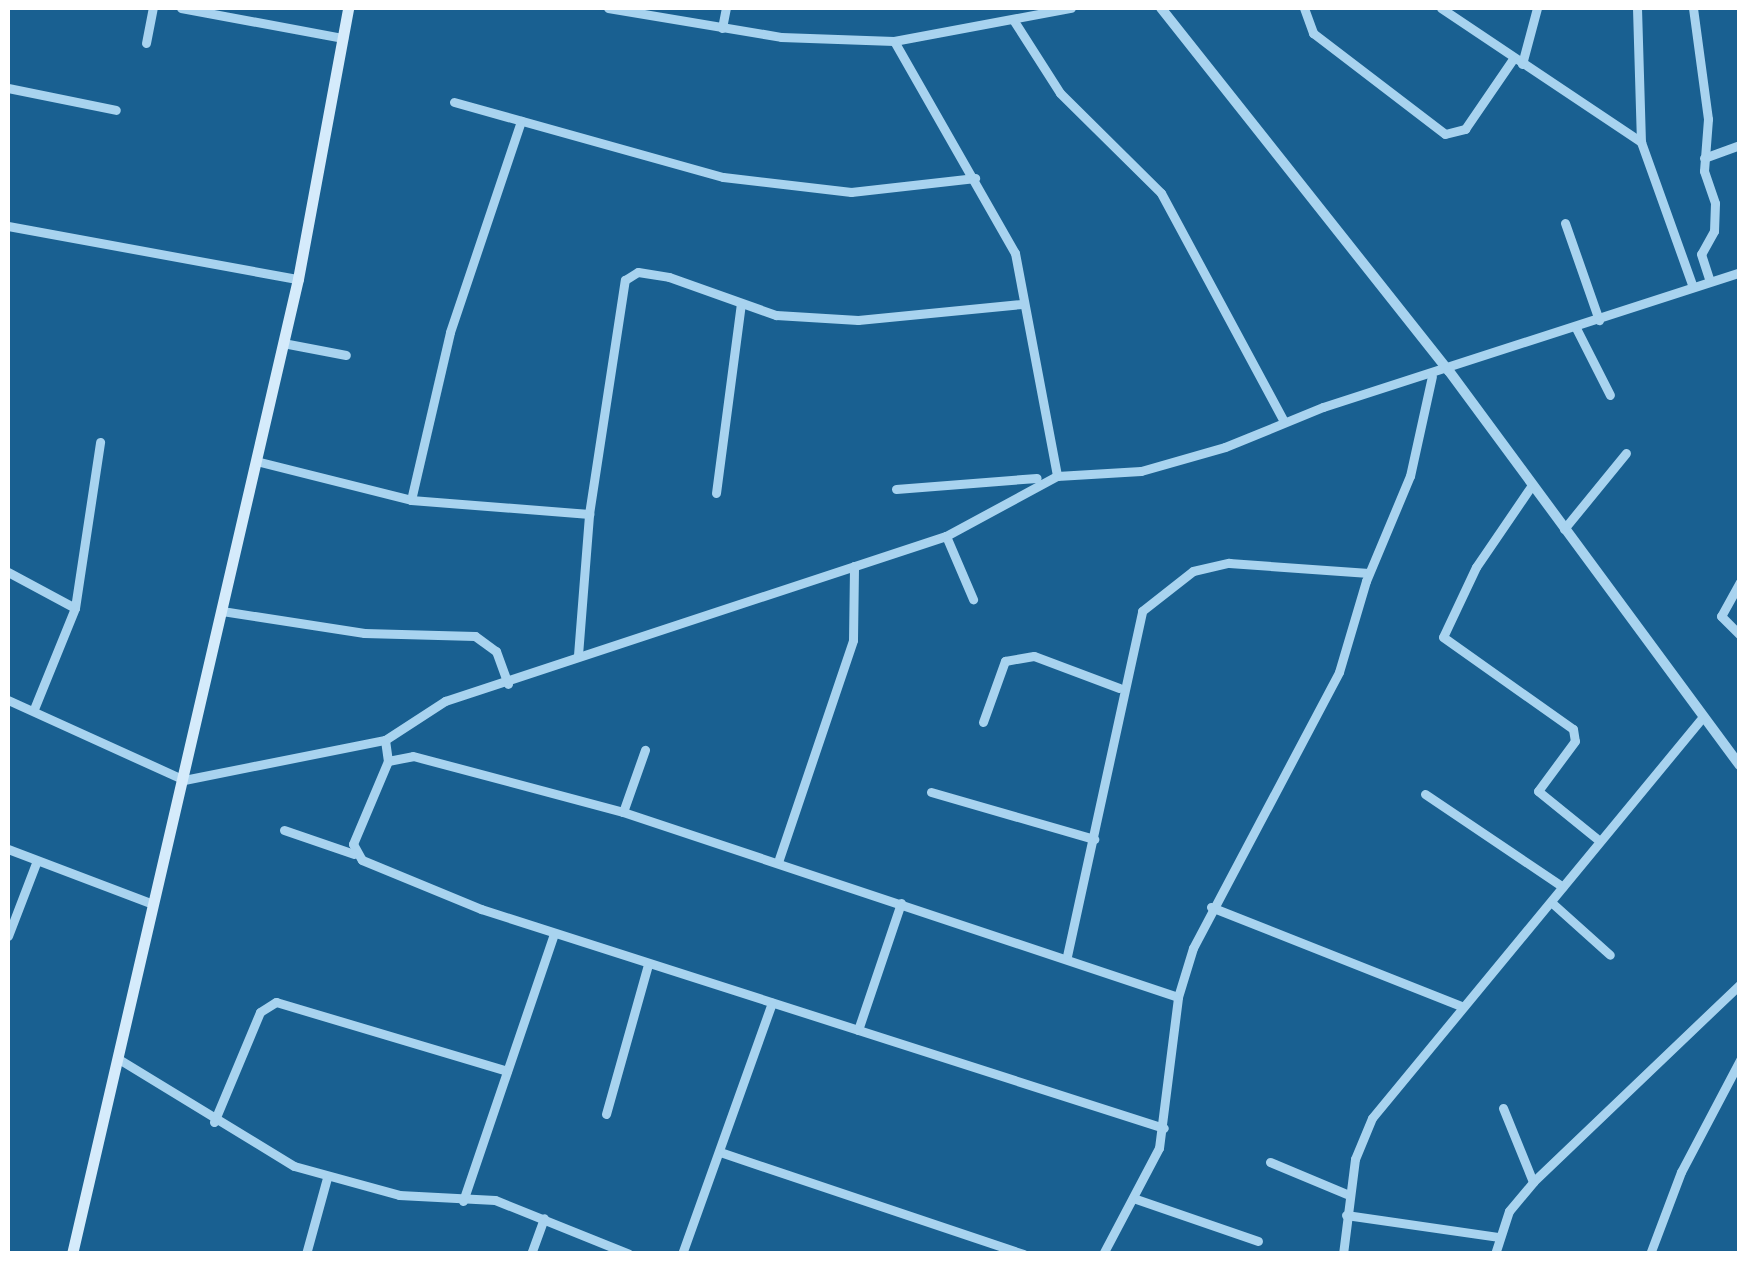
<!DOCTYPE html>
<style>
body{margin:0}
#map{position:relative;width:1747px;height:1261px;overflow:hidden;background:#196091;font-family:"Noto Sans",sans-serif}
div>[style]{position:absolute}
.minor>*{height:9px;margin:-4.5px;padding:0 4.5px;transform-origin:4.5px;border-radius:4.5px;background:#a8d3ef}
.tertiary>*{height:10px;margin:-5px;padding:0 5px;transform-origin:5px;border-radius:5px;background:#a8d3ef}
.secondary>*{height:11px;margin:-5.5px;padding:0 5.5px;transform-origin:5.5px;border-radius:5.5px;background:#d5ebfb}
span{translate:-50% -50%;white-space:nowrap;text-align:center;line-height:1.15;-webkit-text-stroke:8px #196091;paint-order:stroke}
.frame{position:absolute;inset:0;border:10px solid #fff;pointer-events:none}
</style>
<div id="map">
<div class="minor">
<i style="left:181px;top:8px;width:165px;rotate:10.5deg"></i>
<i style="left:608px;top:8px;width:175px;rotate:9.5deg"></i>
<i style="left:781px;top:37px;width:113px;rotate:2deg"></i>
<i style="left:894px;top:41px;width:180px;rotate:-10.6deg"></i>
<i style="left:1304px;top:8px;width:27px;rotate:70deg"></i>
<i style="left:1313px;top:33px;width:166px;rotate:37.4deg"></i>
<i style="left:1445px;top:134px;width:21px;rotate:-14deg"></i>
<i style="left:1465px;top:129px;width:85px;rotate:-55.6deg"></i>
<i style="left:1441px;top:8px;width:241px;rotate:33.8deg"></i>
<i style="left:1637px;top:8px;width:134px;rotate:88.3deg"></i>
<i style="left:1641px;top:142px;width:154px;rotate:70.3deg"></i>
<i style="left:1693px;top:8px;width:112px;rotate:82.3deg"></i>
<i style="left:1708px;top:119px;width:52px;rotate:94.4deg"></i>
<i style="left:1704px;top:171px;width:34px;rotate:71deg"></i>
<i style="left:1715px;top:203px;width:28px;rotate:92deg"></i>
<i style="left:1714px;top:231px;width:26px;rotate:119deg"></i>
<i style="left:1701px;top:254px;width:28px;rotate:72deg"></i>
<i style="left:1014px;top:21px;width:85px;rotate:57.4deg"></i>
<i style="left:1060px;top:93px;width:142px;rotate:44.7deg"></i>
<i style="left:1161px;top:193px;width:259px;rotate:61.7deg"></i>
<i style="left:722px;top:28px;width:20px;rotate:-79deg"></i>
<i style="left:894px;top:41px;width:244px;rotate:60.3deg"></i>
<i style="left:1015px;top:253px;width:227px;rotate:79.3deg"></i>
<i style="left:146px;top:43px;width:36px;rotate:-79deg"></i>
<i style="left:1522px;top:64px;width:58px;rotate:-75deg"></i>
<i style="left:8px;top:88px;width:110px;rotate:11.5deg"></i>
<i style="left:454px;top:102px;width:279px;rotate:15.6deg"></i>
<i style="left:723px;top:177px;width:129px;rotate:6.7deg"></i>
<i style="left:851px;top:192px;width:125px;rotate:-6.4deg"></i>
<i style="left:1704px;top:158px;width:38px;rotate:-20deg"></i>
<i style="left:1565px;top:223px;width:103px;rotate:70.7deg"></i>
<i style="left:8px;top:226px;width:295px;rotate:10.4deg"></i>
<i style="left:1576px;top:328px;width:75px;rotate:63.1deg"></i>
<i style="left:283px;top:343px;width:64px;rotate:10.8deg"></i>
<i style="left:256px;top:461px;width:160px;rotate:14.1deg"></i>
<i style="left:411px;top:500px;width:179px;rotate:4.5deg"></i>
<i style="left:1532px;top:485px;width:99px;rotate:124.3deg"></i>
<i style="left:1476px;top:567px;width:77px;rotate:115.2deg"></i>
<i style="left:1443px;top:637px;width:159px;rotate:35.3deg"></i>
<i style="left:1573px;top:729px;width:12px;rotate:81deg"></i>
<i style="left:1575px;top:741px;width:62px;rotate:126.5deg"></i>
<i style="left:1538px;top:791px;width:75px;rotate:39deg"></i>
<i style="left:896px;top:489px;width:141px;rotate:-4.5deg"></i>
<i style="left:716px;top:493px;width:191px;rotate:-82.5deg"></i>
<i style="left:411px;top:500px;width:172px;rotate:-76.9deg"></i>
<i style="left:450px;top:332px;width:223px;rotate:-71.4deg"></i>
<i style="left:1564px;top:529px;width:98px;rotate:-50.8deg"></i>
<i style="left:946px;top:536px;width:69px;rotate:66.8deg"></i>
<i style="left:8px;top:572px;width:76px;rotate:28.2deg"></i>
<i style="left:1740px;top:582px;width:39px;rotate:119deg"></i>
<i style="left:1721px;top:616px;width:27px;rotate:45deg"></i>
<i style="left:222px;top:611px;width:144px;rotate:8.8deg"></i>
<i style="left:364px;top:633px;width:111px;rotate:1.5deg"></i>
<i style="left:475px;top:636px;width:26px;rotate:36deg"></i>
<i style="left:496px;top:651px;width:35px;rotate:70deg"></i>
<i style="left:578px;top:655px;width:141px;rotate:-85.5deg"></i>
<i style="left:589px;top:514px;width:237px;rotate:-81.3deg"></i>
<i style="left:625px;top:280px;width:15px;rotate:-32deg"></i>
<i style="left:638px;top:272px;width:31px;rotate:9deg"></i>
<i style="left:669px;top:277px;width:114px;rotate:19.6deg"></i>
<i style="left:776px;top:315px;width:82px;rotate:3.5deg"></i>
<i style="left:858px;top:320px;width:165px;rotate:-5.6deg"></i>
<i style="left:8px;top:700px;width:193px;rotate:24.4deg"></i>
<i style="left:184px;top:780px;width:205px;rotate:-11.3deg"></i>
<i style="left:385px;top:740px;width:72px;rotate:-33deg"></i>
<i style="left:445px;top:701px;width:527px;rotate:-18.23deg"></i>
<i style="left:946px;top:536px;width:126px;rotate:-28.4deg"></i>
<i style="left:1057px;top:476px;width:84px;rotate:-3.4deg"></i>
<i style="left:1141px;top:471px;width:87px;rotate:-15.9deg"></i>
<i style="left:1225px;top:447px;width:106px;rotate:-22.2deg"></i>
<i style="left:1323px;top:407px;width:438px;rotate:-17.9deg"></i>
<i style="left:34px;top:709px;width:109px;rotate:-67.9deg"></i>
<i style="left:75px;top:608px;width:168px;rotate:-81.4deg"></i>
<i style="left:983px;top:722px;width:65px;rotate:-70.2deg"></i>
<i style="left:1005px;top:661px;width:29px;rotate:-10deg"></i>
<i style="left:1034px;top:656px;width:91px;rotate:20.6deg"></i>
<i style="left:385px;top:740px;width:21px;rotate:82deg"></i>
<i style="left:388px;top:761px;width:90px;rotate:112.9deg"></i>
<i style="left:353px;top:844px;width:18px;rotate:61deg"></i>
<i style="left:362px;top:860px;width:129px;rotate:22.4deg"></i>
<i style="left:481px;top:909px;width:717px;rotate:17.78deg"></i>
<i style="left:388px;top:761px;width:25px;rotate:-11deg"></i>
<i style="left:413px;top:756px;width:217px;rotate:14.9deg"></i>
<i style="left:623px;top:812px;width:585px;rotate:18.43deg"></i>
<i style="left:931px;top:792px;width:170px;rotate:16.1deg"></i>
<i style="left:1425px;top:794px;width:166px;rotate:34deg"></i>
<i style="left:623px;top:812px;width:66px;rotate:-70.5deg"></i>
<i style="left:284px;top:830px;width:74px;rotate:18.9deg"></i>
<i style="left:8px;top:849px;width:155px;rotate:20.8deg"></i>
<i style="left:778px;top:862px;width:234px;rotate:-71.3deg"></i>
<i style="left:853px;top:640px;width:74px;rotate:-89.2deg"></i>
<i style="left:1551px;top:902px;width:79px;rotate:41.9deg"></i>
<i style="left:1211px;top:907px;width:271px;rotate:21.6deg"></i>
<i style="left:8px;top:936px;width:78px;rotate:-69deg"></i>
<i style="left:1067px;top:956px;width:353px;rotate:-77.7deg"></i>
<i style="left:1142px;top:611px;width:65px;rotate:-38.1deg"></i>
<i style="left:1193px;top:571px;width:37px;rotate:-13deg"></i>
<i style="left:1229px;top:563px;width:140px;rotate:4.1deg"></i>
<i style="left:858px;top:1030px;width:134px;rotate:-71.3deg"></i>
<i style="left:117px;top:1058px;width:207px;rotate:31.4deg"></i>
<i style="left:294px;top:1166px;width:109px;rotate:15.4deg"></i>
<i style="left:399px;top:1195px;width:96px;rotate:3deg"></i>
<i style="left:495px;top:1200px;width:144px;rotate:21.9deg"></i>
<i style="left:1503px;top:1108px;width:80px;rotate:67.9deg"></i>
<i style="left:606px;top:1114px;width:155px;rotate:-74.3deg"></i>
<i style="left:214px;top:1122px;width:119px;rotate:-67.3deg"></i>
<i style="left:260px;top:1012px;width:19px;rotate:-32deg"></i>
<i style="left:276px;top:1002px;width:241px;rotate:16.6deg"></i>
<i style="left:723px;top:1153px;width:317px;rotate:18.6deg"></i>
<i style="left:1270px;top:1162px;width:86px;rotate:22.7deg"></i>
<i style="left:1136px;top:1199px;width:129px;rotate:19deg"></i>
<i style="left:463px;top:1201px;width:283px;rotate:-71.2deg"></i>
<i style="left:1346px;top:1215px;width:155px;rotate:8.2deg"></i>
<i style="left:306px;top:1254px;width:79px;rotate:-74.6deg"></i>
<i style="left:531px;top:1254px;width:38px;rotate:-70deg"></i>
<i style="left:682px;top:1254px;width:267px;rotate:-70.3deg"></i>
<i style="left:1103px;top:1254px;width:120px;rotate:-62.2deg"></i>
<i style="left:1159px;top:1148px;width:152px;rotate:-82.8deg"></i>
<i style="left:1178px;top:997px;width:51px;rotate:-73deg"></i>
<i style="left:1193px;top:948px;width:312px;rotate:-62.1deg"></i>
<i style="left:1339px;top:672px;width:95px;rotate:-73.5deg"></i>
<i style="left:1366px;top:581px;width:114px;rotate:-67.3deg"></i>
<i style="left:1410px;top:476px;width:102px;rotate:-77.6deg"></i>
<i style="left:1343px;top:1254px;width:96px;rotate:-82.8deg"></i>
<i style="left:1355px;top:1159px;width:44px;rotate:-67.5deg"></i>
<i style="left:1372px;top:1118px;width:519px;rotate:-50.48deg"></i>
<i style="left:1495px;top:1254px;width:45px;rotate:-72deg"></i>
<i style="left:1509px;top:1211px;width:38px;rotate:-50deg"></i>
<i style="left:1533px;top:1182px;width:286px;rotate:-43.7deg"></i>
<i style="left:1650px;top:1254px;width:88px;rotate:-69.3deg"></i>
<i style="left:1681px;top:1172px;width:127px;rotate:-62.2deg"></i>
</div>
<div class="tertiary">
<i style="left:1161px;top:8px;width:463px;rotate:51.6deg"></i>
<i style="left:1449px;top:371px;width:490px;rotate:53.6deg"></i>
</div>
<div class="secondary">
<i style="left:72px;top:1254px;width:1001px;rotate:-76.95deg"></i>
<i style="left:298px;top:279px;width:276px;rotate:-79.5deg"></i>
</div>
<div class="frame"></div>
</div>
